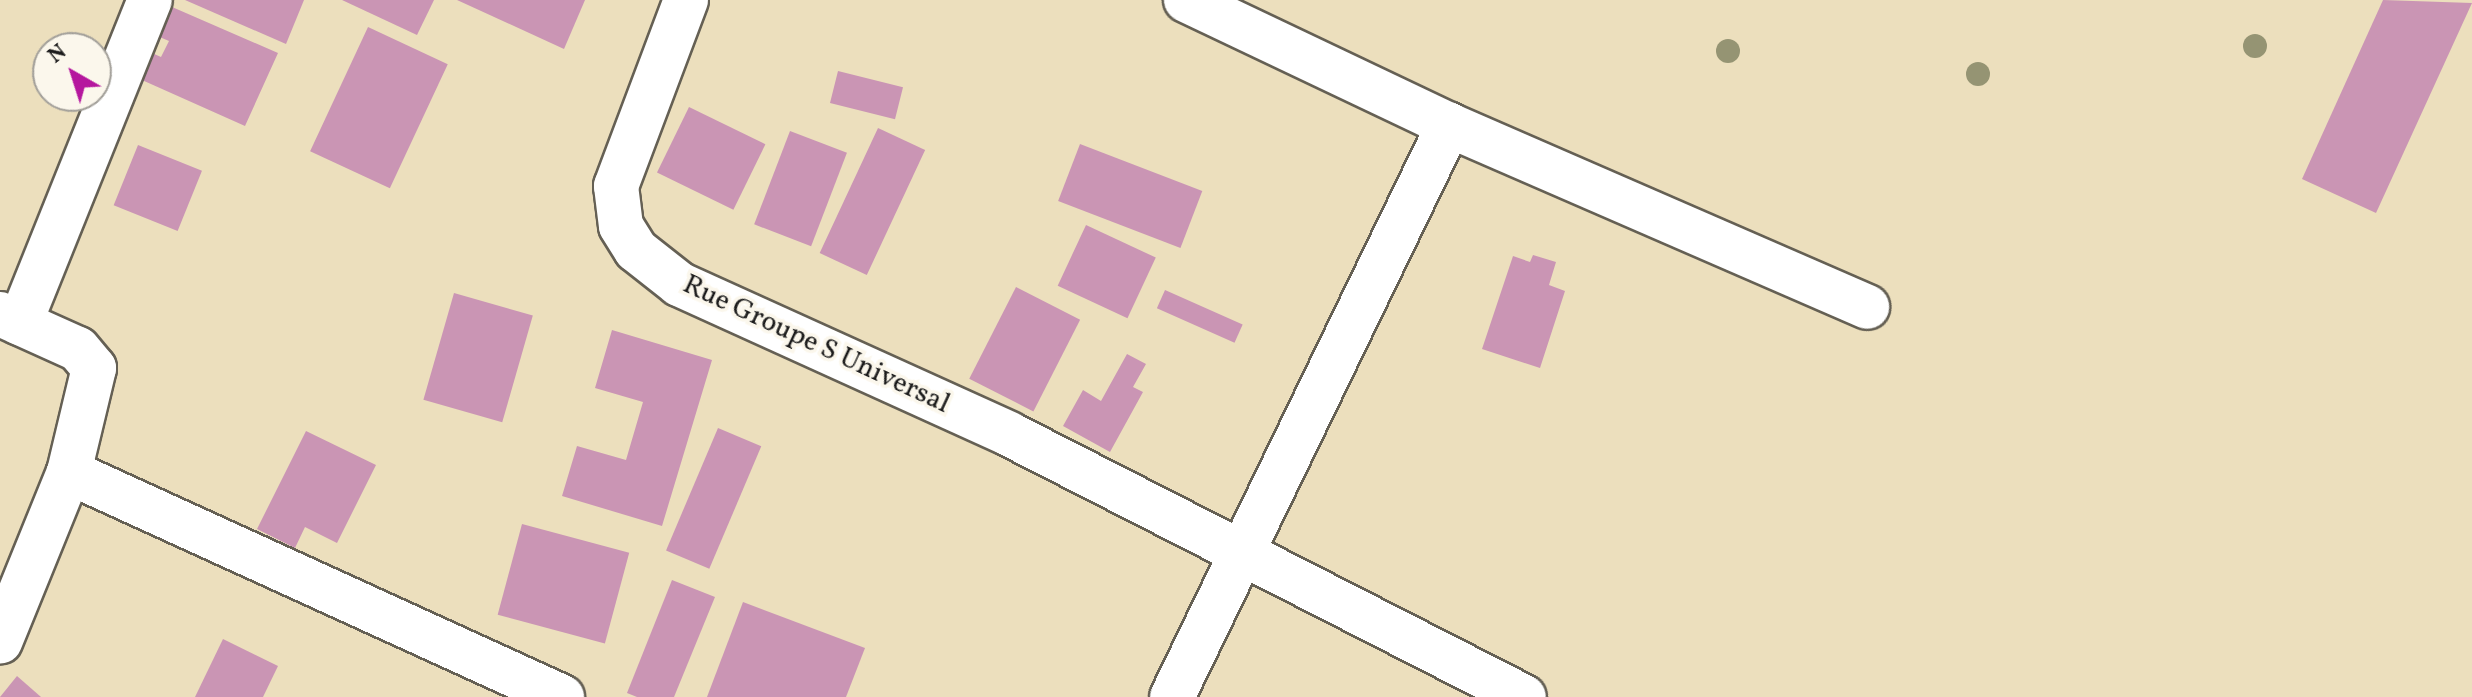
<!DOCTYPE html>
<style>
body{margin:0}
#map{position:relative;width:2472px;height:697px;overflow:hidden;background:#ecdfbd;font-family:Vollkorn,serif}
div>[style]{position:absolute}
.building>*{inset:0;background:#ca95b4;transform-origin:0 0}
.roads{filter:drop-shadow(2px 0 #656054) drop-shadow(-2px 0 #656054) drop-shadow(0 2px #656054) drop-shadow(0 -2px #656054)}
.minor>*{height:44px;margin:-22px;padding:0 22px;transform-origin:22px;border-radius:22px;background:#fff}
.trees>*{width:24px;height:24px;margin:-12px;border-radius:50%;background:#959473}
span{translate:-50% -50%;white-space:nowrap;text-align:center;line-height:1.15;-webkit-text-stroke:7px #fbf7ec;paint-order:stroke}
.street-label{font-size:28px;color:#1c1c1c}
.north{position:absolute;left:32px;top:32px;width:80px;height:80px;box-sizing:border-box;background:#fbf7ec;border:2px solid #a29f99;border-radius:50%;rotate:321deg;font-size:22px;font-weight:700;line-height:32px;text-align:center;color:#1c1c1c}
.north::after{content:'';display:block;margin:auto;width:28px;height:36px;background:#b5179e;clip-path:polygon(50% 0,100% 100%,50% 72%,0 100%)}
</style>
<div id="map">
<div class="building">
<i style="clip-path:polygon(156px 0,278px 53px,245px 126px,124px 72px,136px 46px,161px 57px,169px 41px,143px 30px)"></i>
<i style="clip-path:polygon(185px 0,304px 0,286px 44px)"></i>
<i style="clip-path:polygon(342px 0,434px 0,417px 35px)"></i>
<i style="clip-path:polygon(457px 0,585px 0,564px 49px)"></i>
<i style="clip-path:polygon(2383px 0,2472px 3px,2376px 213px,2302px 179px)"></i>
<i style="left:368px;top:27px;width:88px;height:137px;rotate:25deg"></i>
<i style="left:838px;top:71px;width:67px;height:33px;rotate:14deg"></i>
<i style="left:689px;top:107px;width:85px;height:73px;rotate:26deg"></i>
<i style="left:878px;top:128px;width:52px;height:138px;rotate:25deg"></i>
<i style="left:790px;top:131px;width:61px;height:100px;rotate:21deg"></i>
<i style="left:1080px;top:144px;width:131px;height:61px;rotate:21deg"></i>
<i style="left:138px;top:145px;width:69px;height:65px;rotate:22deg"></i>
<i style="left:1086px;top:225px;width:77px;height:67px;rotate:25deg"></i>
<i style="clip-path:polygon(1533px 255px,1556px 262px,1549px 285px,1565px 291px,1540px 368px,1482px 349px,1513px 256px,1530px 262px)"></i>
<i style="left:1016px;top:287px;width:72px;height:103px;rotate:27deg"></i>
<i style="left:1165px;top:290px;width:85px;height:20px;rotate:24deg"></i>
<i style="left:454px;top:293px;width:82px;height:111px;rotate:16deg"></i>
<i style="clip-path:polygon(612px 330px,712px 360px,662px 526px,562px 496px,577px 446px,626px 460px,643px 402px,595px 388px)"></i>
<i style="clip-path:polygon(1127px 354px,1146px 364px,1133px 387px,1143px 392px,1110px 452px,1063px 426px,1083px 390px,1101px 401px)"></i>
<i style="left:718px;top:428px;width:47px;height:133px;rotate:23deg"></i>
<i style="clip-path:polygon(306px 431px,376px 465px,337px 543px,305px 527px,295px 548px,257px 529px)"></i>
<i style="left:522px;top:524px;width:111px;height:94px;rotate:15deg"></i>
<i style="clip-path:polygon(672px 580px,715px 597px,674px 697px,637px 697px,627px 693px)"></i>
<i style="clip-path:polygon(743px 602px,865px 648px,846px 697px,707px 697px)"></i>
<i style="clip-path:polygon(223px 639px,278px 666px,263px 697px,195px 697px)"></i>
<i style="clip-path:polygon(17px 676px,41px 697px,0 697px)"></i>
</div>
<div class="roads">
<div class="minor">
<i style="left:686px;top:0;width:199px;rotate:110.6deg"></i>
<i style="left:616px;top:186px;width:40px;rotate:82.9deg"></i>
<i style="left:621px;top:226px;width:28px;rotate:58deg"></i>
<i style="left:636px;top:250px;width:55px;rotate:38.3deg"></i>
<i style="left:679px;top:284px;width:362px;rotate:24.4deg"></i>
<i style="left:1009px;top:434px;width:578px;rotate:27.05deg"></i>
<i style="left:1186px;top:0;width:291px;rotate:25.4deg"></i>
<i style="left:1449px;top:125px;width:456px;rotate:23.5deg"></i>
<i style="left:0;top:314px;width:85px;rotate:24.2deg"></i>
<i style="left:78px;top:349px;width:25px;rotate:50deg"></i>
<i style="left:94px;top:368px;width:107px;rotate:103.5deg"></i>
<i style="left:69px;top:472px;width:183px;rotate:112.1deg"></i>
<i style="left:20px;top:323px;width:348px;rotate:-68.1deg"></i>
<i style="left:69px;top:472px;width:542px;rotate:24.53deg"></i>
<i style="left:1172px;top:697px;width:636px;rotate:-64.16deg"></i>
</div>
</div>
<div class="trees">
<i style="left:2255px;top:46px"></i>
<i style="left:1728px;top:51px"></i>
<i style="left:1978px;top:74px"></i>
</div>
<div class="street-label">
<span style="left:816px;top:345px;rotate:25deg">Rue Groupe S Universal</span>
</div>
<div class="north">N</div>
</div>
